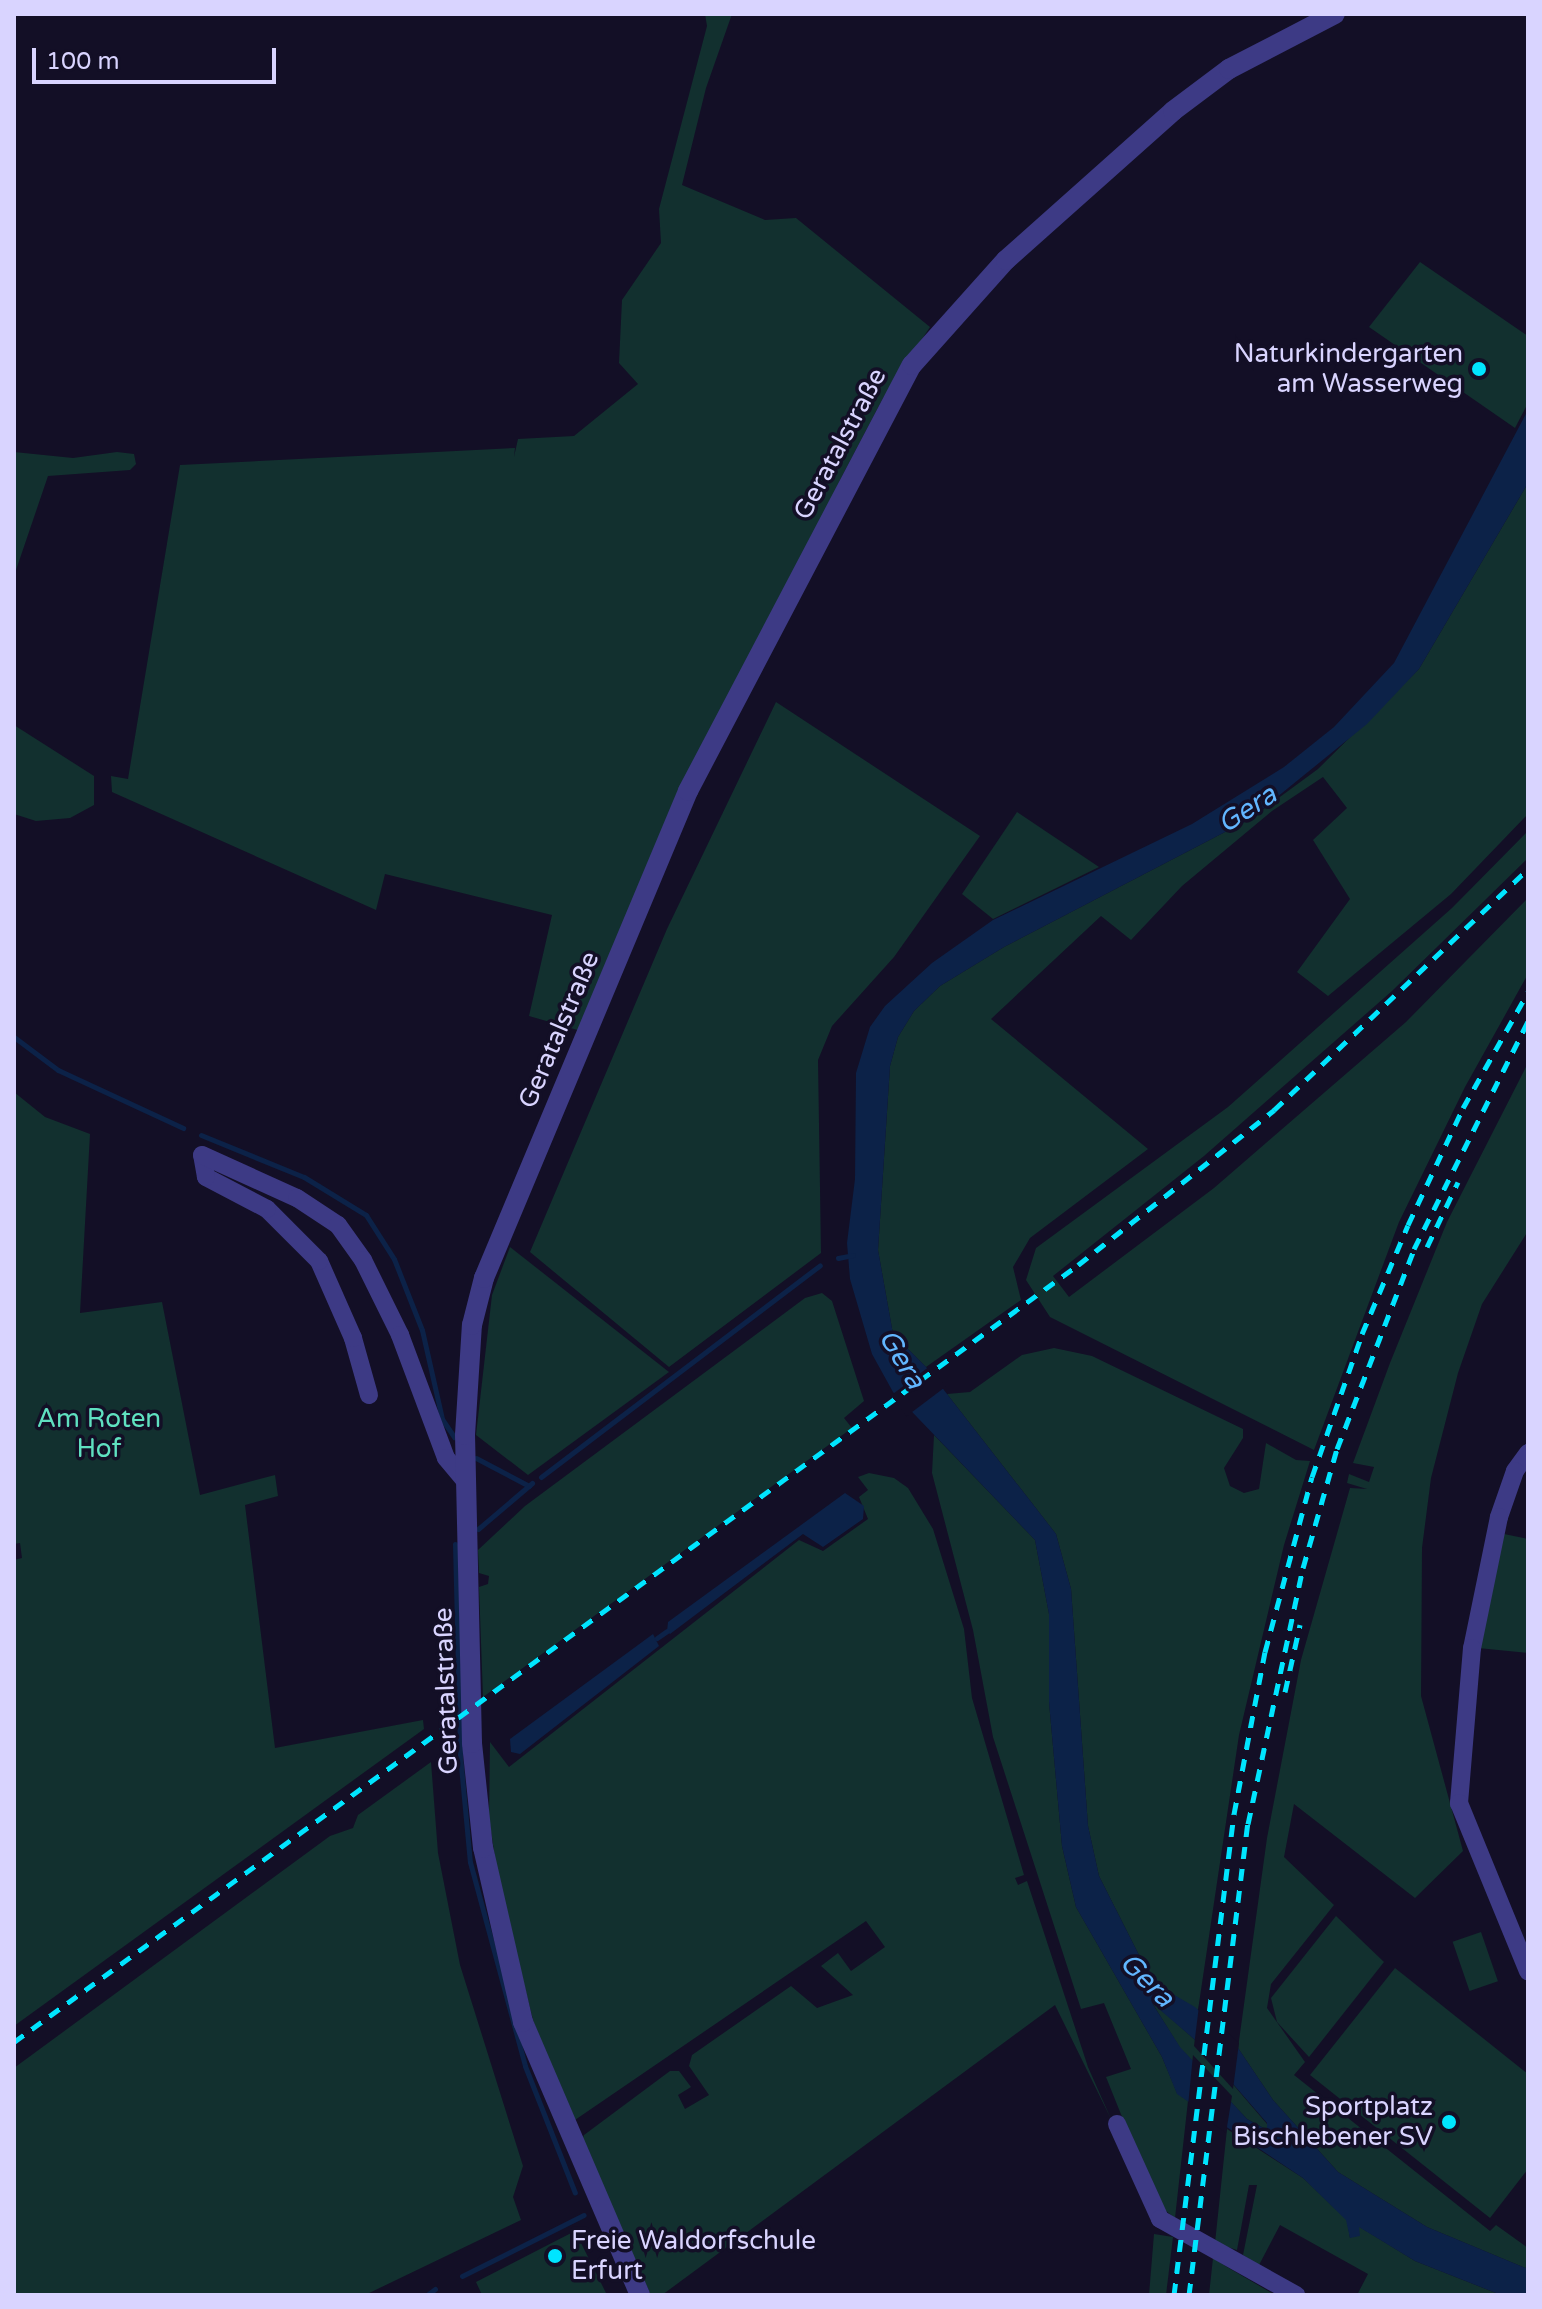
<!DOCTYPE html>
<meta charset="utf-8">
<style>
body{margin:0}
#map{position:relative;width:1542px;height:2309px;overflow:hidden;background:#130f26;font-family:"Varela Round",sans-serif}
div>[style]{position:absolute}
.green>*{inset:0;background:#12302f;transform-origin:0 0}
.water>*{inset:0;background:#0c2248}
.pier>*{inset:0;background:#130f26;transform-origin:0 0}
.stream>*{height:5px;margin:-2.5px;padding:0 2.5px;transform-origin:2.5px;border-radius:2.5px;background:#0c2248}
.minor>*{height:18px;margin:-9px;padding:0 9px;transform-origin:9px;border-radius:9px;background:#3d3a85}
.tertiary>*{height:20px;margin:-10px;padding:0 10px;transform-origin:10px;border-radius:10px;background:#3d3a85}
.rail>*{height:5px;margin-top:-2.5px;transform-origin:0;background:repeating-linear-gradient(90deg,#00e5ff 0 12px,transparent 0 22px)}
.dots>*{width:22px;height:22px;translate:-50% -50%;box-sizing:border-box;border:4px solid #130f26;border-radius:50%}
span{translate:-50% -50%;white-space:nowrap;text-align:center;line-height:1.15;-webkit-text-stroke:7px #130f26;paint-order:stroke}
.poi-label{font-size:26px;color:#d9d4ff}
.right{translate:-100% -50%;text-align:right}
.left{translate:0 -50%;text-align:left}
.street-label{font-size:26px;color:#d9d4ff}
.park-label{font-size:26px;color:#5fe0c0}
.water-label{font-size:28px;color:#62b6ff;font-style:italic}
.frame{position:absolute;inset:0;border:16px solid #d9d4ff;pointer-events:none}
.scale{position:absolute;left:32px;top:48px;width:244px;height:36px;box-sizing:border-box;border:4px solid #d9d4ff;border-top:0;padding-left:10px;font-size:24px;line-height:28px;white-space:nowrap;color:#d9d4ff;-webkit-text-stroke:6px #130f26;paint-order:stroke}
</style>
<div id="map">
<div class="green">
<i style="clip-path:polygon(705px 14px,732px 14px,706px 88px,682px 185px,765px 220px,796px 218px,930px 327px,883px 398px,840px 480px,581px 1031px,529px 1016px,552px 915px,385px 874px,376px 910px,112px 792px,111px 776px,128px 779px,180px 465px,515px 448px,514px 457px,518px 439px,574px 436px,638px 384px,619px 363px,622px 300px,661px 243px,659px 209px,707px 26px)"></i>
<i style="clip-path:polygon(1420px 262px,1528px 336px,1528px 403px,1515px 428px,1369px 327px)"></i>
<i style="clip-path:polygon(14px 452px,73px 458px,117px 452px,134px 454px,136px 464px,130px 470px,48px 476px,14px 576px)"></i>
<i style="clip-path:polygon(1528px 483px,1528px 814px,1451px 894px,1328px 996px,1297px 972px,1350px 899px,1313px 840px,1347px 808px,1323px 777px,1272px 811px,1182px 886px,1131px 940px,1101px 916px,991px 1019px,1148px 1149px,1030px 1238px,1013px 1267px,1021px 1300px,926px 1367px,893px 1334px,878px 1250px,890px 1066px,898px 1037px,914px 1011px,940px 986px,1004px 947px,1250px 819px,1318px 769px,1419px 669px)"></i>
<i style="clip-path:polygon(776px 702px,980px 836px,894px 957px,832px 1026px,818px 1060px,821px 1253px,669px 1367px,530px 1252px,667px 929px)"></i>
<i style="clip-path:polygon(14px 725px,94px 776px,94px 805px,70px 818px,36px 821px,14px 814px)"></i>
<i style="clip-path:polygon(1017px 812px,1099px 867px,993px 919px,962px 894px)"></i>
<i style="clip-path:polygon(1528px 831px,1528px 858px,1392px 991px,1204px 1156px,1053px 1276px,1069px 1297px,1214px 1188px,1406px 1022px,1528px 898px,1528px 974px,1465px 1087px,1399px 1222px,1314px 1450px,1050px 1317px,1026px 1280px,1036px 1248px,1228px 1107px,1452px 908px)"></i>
<i style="clip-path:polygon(1528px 1063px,1528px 1231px,1482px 1304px,1458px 1373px,1431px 1478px,1422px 1548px,1421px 1696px,1463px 1851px,1415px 1898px,1294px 1804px,1284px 1857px,1334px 1905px,1271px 1984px,1267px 2008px,1305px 2062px,1294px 2075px,1490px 2231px,1496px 2225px,1528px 2248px,1528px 2269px,1427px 2227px,1338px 2172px,1273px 2100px,1238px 2048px,1267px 1838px,1301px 1660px,1350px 1488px,1367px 1489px,1347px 1483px,1349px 1474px,1369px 1482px,1374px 1467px,1353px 1463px,1390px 1363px,1447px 1222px)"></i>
<i style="clip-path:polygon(14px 1092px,45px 1117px,90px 1134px,80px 1313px,162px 1302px,200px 1495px,275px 1475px,278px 1496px,245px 1505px,275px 1748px,423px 1720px,424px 1729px,14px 2026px,14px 1560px,22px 1558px,20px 1543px,14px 1544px)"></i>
<i style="clip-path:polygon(510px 1247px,669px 1372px,528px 1475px,476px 1435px,492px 1295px)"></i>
<i style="clip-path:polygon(822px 1293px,832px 1301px,864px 1401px,844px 1418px,852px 1428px,483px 1697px,479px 1587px,488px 1584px,489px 1576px,479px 1573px,478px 1550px,525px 1506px,805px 1298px)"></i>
<i style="clip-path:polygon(1054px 1348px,1092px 1356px,1243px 1429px,1243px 1438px,1224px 1468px,1230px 1486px,1244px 1493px,1259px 1489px,1266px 1443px,1296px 1460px,1310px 1461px,1284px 1545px,1239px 1735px,1198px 2010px,1164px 1989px,1143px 1963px,1099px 1876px,1088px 1826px,1071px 1589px,1056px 1534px,947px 1394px,970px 1392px,1022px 1355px)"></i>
<i style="clip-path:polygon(934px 1435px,1035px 1540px,1049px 1614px,1049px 1702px,1062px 1846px,1076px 1907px,1162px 2057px,1177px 2093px,1188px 2101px,1175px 2218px,1157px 2204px,1106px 2077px,1131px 2069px,1104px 2003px,1081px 2009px,993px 1737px,973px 1630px,932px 1473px)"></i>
<i style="clip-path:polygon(869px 1473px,894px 1478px,908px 1488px,933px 1529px,964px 1629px,972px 1698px,1024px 1875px,1015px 1878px,1018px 1885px,1027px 1881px,1088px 2067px,1111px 2119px,1055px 2005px,662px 2295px,651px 2295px,581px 2143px,584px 2135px,670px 2071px,679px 2071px,691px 2087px,678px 2095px,685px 2109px,709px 2095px,689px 2066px,692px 2055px,791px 1986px,817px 2008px,853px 1995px,821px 1966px,838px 1953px,851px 1971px,885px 1947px,866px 1921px,572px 2122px,533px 2020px,499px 1884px,489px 1818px,490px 1742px,509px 1767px,799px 1540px,823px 1551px,868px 1519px,859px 1497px,868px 1490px,858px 1477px)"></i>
<i style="clip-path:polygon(1504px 1534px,1528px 1539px,1528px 1653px,1478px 1648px)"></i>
<i style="clip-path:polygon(431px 1762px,438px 1853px,460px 1965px,523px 2166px,513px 2197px,521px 2220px,365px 2295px,14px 2295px,14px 2068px,330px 1836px,353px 1828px,358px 1815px)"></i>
<i style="clip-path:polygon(1336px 1916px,1384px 1962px,1309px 2057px,1277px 2022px,1271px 1998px)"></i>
<i style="left:1481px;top:1932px;width:52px;height:30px;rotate:71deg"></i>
<i style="clip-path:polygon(1395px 1968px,1528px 2074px,1528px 2169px,1490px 2218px,1310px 2075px)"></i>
<i style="clip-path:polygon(1151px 2001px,1194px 2039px,1267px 2124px,1267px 2130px,1247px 2119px,1180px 2048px)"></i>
<i style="clip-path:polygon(1227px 2129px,1303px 2178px,1347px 2220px,1350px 2238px,1358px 2226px,1415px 2261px,1501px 2295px,1357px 2295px,1368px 2274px,1280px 2225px,1259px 2265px,1243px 2255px,1257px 2185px,1249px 2185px,1237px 2250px,1215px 2243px)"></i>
<i style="clip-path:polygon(575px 2231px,607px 2295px,482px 2295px,476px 2282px)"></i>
<i style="clip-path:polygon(1154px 2234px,1173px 2237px,1166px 2295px,1149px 2295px)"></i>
<i style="clip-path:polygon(1213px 2258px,1227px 2267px,1275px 2295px,1209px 2295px)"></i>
</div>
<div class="water">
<i style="clip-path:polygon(evenodd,1528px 410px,1528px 483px,1419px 669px,1367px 724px,1250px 819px,1004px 947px,940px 986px,914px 1011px,898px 1037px,890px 1066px,878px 1250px,893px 1334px,926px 1367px,1056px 1534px,1071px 1589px,1088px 1826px,1099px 1876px,1143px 1963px,1164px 1989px,1195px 2007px,1238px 2048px,1273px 2100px,1338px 2172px,1427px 2227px,1528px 2269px,1528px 2295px,1501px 2295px,1415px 2261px,1359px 2227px,1360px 2236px,1350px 2238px,1346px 2220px,1303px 2178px,1177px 2094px,1162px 2057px,1076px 1907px,1062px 1846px,1049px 1702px,1049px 1614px,1035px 1540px,893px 1392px,872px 1354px,850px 1279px,847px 1243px,855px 1179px,856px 1073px,870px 1027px,885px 1006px,932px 963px,993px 920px,1192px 824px,1284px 767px,1334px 727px,1394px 663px,1528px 410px,1152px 2003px,1194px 2039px,1267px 2123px,1267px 2130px,1247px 2119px,1180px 2047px,1152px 2003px)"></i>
<i style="clip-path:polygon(845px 1493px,864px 1506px,863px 1519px,823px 1547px,803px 1534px,670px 1634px,667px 1631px,668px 1622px)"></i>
<i style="clip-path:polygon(653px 1634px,659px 1646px,520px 1754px,511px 1752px,510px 1739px)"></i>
</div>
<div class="pier">
<i style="left:930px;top:1366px;width:26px;height:49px;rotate:53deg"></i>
<i style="clip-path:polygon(1199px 2006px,1239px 2043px,1233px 2089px,1194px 2046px)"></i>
<i style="clip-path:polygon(1193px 2055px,1232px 2096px,1226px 2133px,1188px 2106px)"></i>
</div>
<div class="stream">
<i style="left:14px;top:1037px;width:55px;rotate:36.9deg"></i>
<i style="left:58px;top:1070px;width:138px;rotate:24.9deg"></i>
<i style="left:201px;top:1135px;width:111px;rotate:22.2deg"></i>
<i style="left:304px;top:1177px;width:73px;rotate:31.5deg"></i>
<i style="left:366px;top:1215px;width:52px;rotate:57.5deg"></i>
<i style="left:394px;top:1259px;width:76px;rotate:68.5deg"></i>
<i style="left:422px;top:1330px;width:91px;rotate:77.3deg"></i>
<i style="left:442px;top:1419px;width:22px;rotate:56deg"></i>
<i style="left:838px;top:1258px;width:15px;rotate:-11deg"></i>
<i style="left:476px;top:1458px;width:60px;rotate:27.8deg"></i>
<i style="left:541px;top:1477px;width:350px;rotate:-37.2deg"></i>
<i style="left:478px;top:1529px;width:71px;rotate:-40.4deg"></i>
<i style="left:455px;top:1544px;width:211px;rotate:88.6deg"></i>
<i style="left:460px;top:1755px;width:107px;rotate:84.7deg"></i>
<i style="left:470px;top:1862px;width:211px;rotate:74.9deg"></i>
<i style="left:525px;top:2066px;width:136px;rotate:68.5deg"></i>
<i style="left:657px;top:1638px;width:12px;rotate:-35deg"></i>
<i style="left:462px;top:2276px;width:136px;rotate:-26.6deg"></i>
<i style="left:427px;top:2295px;width:10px;rotate:-37deg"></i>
</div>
<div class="minor">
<i style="left:369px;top:1395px;width:59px;rotate:-105.7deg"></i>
<i style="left:353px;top:1338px;width:84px;rotate:-113.8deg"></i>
<i style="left:319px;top:1261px;width:74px;rotate:-135deg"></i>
<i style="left:267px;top:1209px;width:69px;rotate:-152.3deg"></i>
<i style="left:206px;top:1177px;width:22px;rotate:-100deg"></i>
<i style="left:202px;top:1155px;width:104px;rotate:24.4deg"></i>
<i style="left:297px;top:1198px;width:49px;rotate:33.4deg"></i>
<i style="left:338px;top:1225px;width:43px;rotate:54.5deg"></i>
<i style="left:363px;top:1260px;width:84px;rotate:63.7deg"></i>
<i style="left:400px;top:1335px;width:131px;rotate:69.5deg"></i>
<i style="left:446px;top:1458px;width:30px;rotate:50deg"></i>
<i style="left:1528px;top:1453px;width:22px;rotate:126deg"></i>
<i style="left:1515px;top:1471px;width:49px;rotate:109.2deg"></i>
<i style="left:1499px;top:1517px;width:134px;rotate:101.6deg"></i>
<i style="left:1472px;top:1648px;width:156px;rotate:94.8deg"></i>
<i style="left:1459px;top:1803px;width:182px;rotate:67.7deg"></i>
<i style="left:1117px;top:2124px;width:104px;rotate:65.6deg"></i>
<i style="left:1160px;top:2219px;width:156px;rotate:29.2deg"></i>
</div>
<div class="tertiary">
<i style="left:640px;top:2295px;width:297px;rotate:-113.2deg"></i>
<i style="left:523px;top:2022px;width:179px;rotate:-102.9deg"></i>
<i style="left:483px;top:1848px;width:106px;rotate:-96deg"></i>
<i style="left:472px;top:1743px;width:308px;rotate:-91.3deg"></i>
<i style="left:465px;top:1435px;width:110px;rotate:-86.4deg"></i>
<i style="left:472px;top:1325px;width:49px;rotate:-75.7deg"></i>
<i style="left:484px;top:1278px;width:528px;rotate:-67.27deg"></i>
<i style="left:688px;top:791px;width:481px;rotate:-62.3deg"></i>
<i style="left:912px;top:365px;width:141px;rotate:-48.2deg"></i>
<i style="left:1006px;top:260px;width:224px;rotate:-41.7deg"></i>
<i style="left:1173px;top:111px;width:70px;rotate:-36.9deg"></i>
<i style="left:1229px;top:69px;width:119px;rotate:-27.4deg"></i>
</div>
<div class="rail">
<i style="left:1427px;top:1247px;width:72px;rotate:-64.5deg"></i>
<i style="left:1285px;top:1692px;width:69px;rotate:-77.4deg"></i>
<i style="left:14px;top:2042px;width:1318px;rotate:-36.14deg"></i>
<i style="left:1078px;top:1265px;width:250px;rotate:-38.3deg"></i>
<i style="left:1274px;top:1110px;width:350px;rotate:-43.5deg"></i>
<i style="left:1174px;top:2295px;width:485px;rotate:-82.9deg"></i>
<i style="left:1234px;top:1814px;width:165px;rotate:-79.2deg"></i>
<i style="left:1265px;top:1652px;width:181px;rotate:-75deg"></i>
<i style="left:1312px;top:1477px;width:151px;rotate:-70.7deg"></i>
<i style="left:1362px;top:1334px;width:118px;rotate:-67.1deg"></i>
<i style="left:1408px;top:1225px;width:129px;rotate:-64.8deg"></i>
<i style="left:1463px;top:1108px;width:133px;rotate:-60.7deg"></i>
<i style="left:1189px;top:2295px;width:475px;rotate:-82.9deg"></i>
<i style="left:1248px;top:1824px;width:262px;rotate:-77.9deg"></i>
<i style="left:1303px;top:1568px;width:124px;rotate:-74.1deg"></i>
<i style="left:1337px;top:1449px;width:214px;rotate:-68.9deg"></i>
<i style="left:1414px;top:1249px;width:255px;rotate:-63.4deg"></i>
</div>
<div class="dots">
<i style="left:1479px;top:369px;background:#00e5ff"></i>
<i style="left:1449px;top:2122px;background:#00e5ff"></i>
<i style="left:555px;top:2256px;background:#00e5ff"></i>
</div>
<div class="poi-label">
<span class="right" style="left:1463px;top:369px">Naturkindergarten<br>am Wasserweg</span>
<span class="right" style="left:1433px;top:2122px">Sportplatz<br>Bischlebener SV</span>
<span class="left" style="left:571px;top:2256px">Freie Waldorfschule<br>Erfurt</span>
</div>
<div class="street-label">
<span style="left:840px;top:444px;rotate:-62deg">Geratalstraße</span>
<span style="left:559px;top:1030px;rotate:-67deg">Geratalstraße</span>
<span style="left:446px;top:1691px;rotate:-92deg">Geratalstraße</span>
</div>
<div class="park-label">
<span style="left:99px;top:1434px">Am Roten<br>Hof</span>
</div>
<div class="water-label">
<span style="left:1247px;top:809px;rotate:-33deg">Gera</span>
<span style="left:902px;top:1359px;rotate:59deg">Gera</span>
<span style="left:1147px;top:1980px;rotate:45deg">Gera</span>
</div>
<div class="frame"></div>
<div class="scale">100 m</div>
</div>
